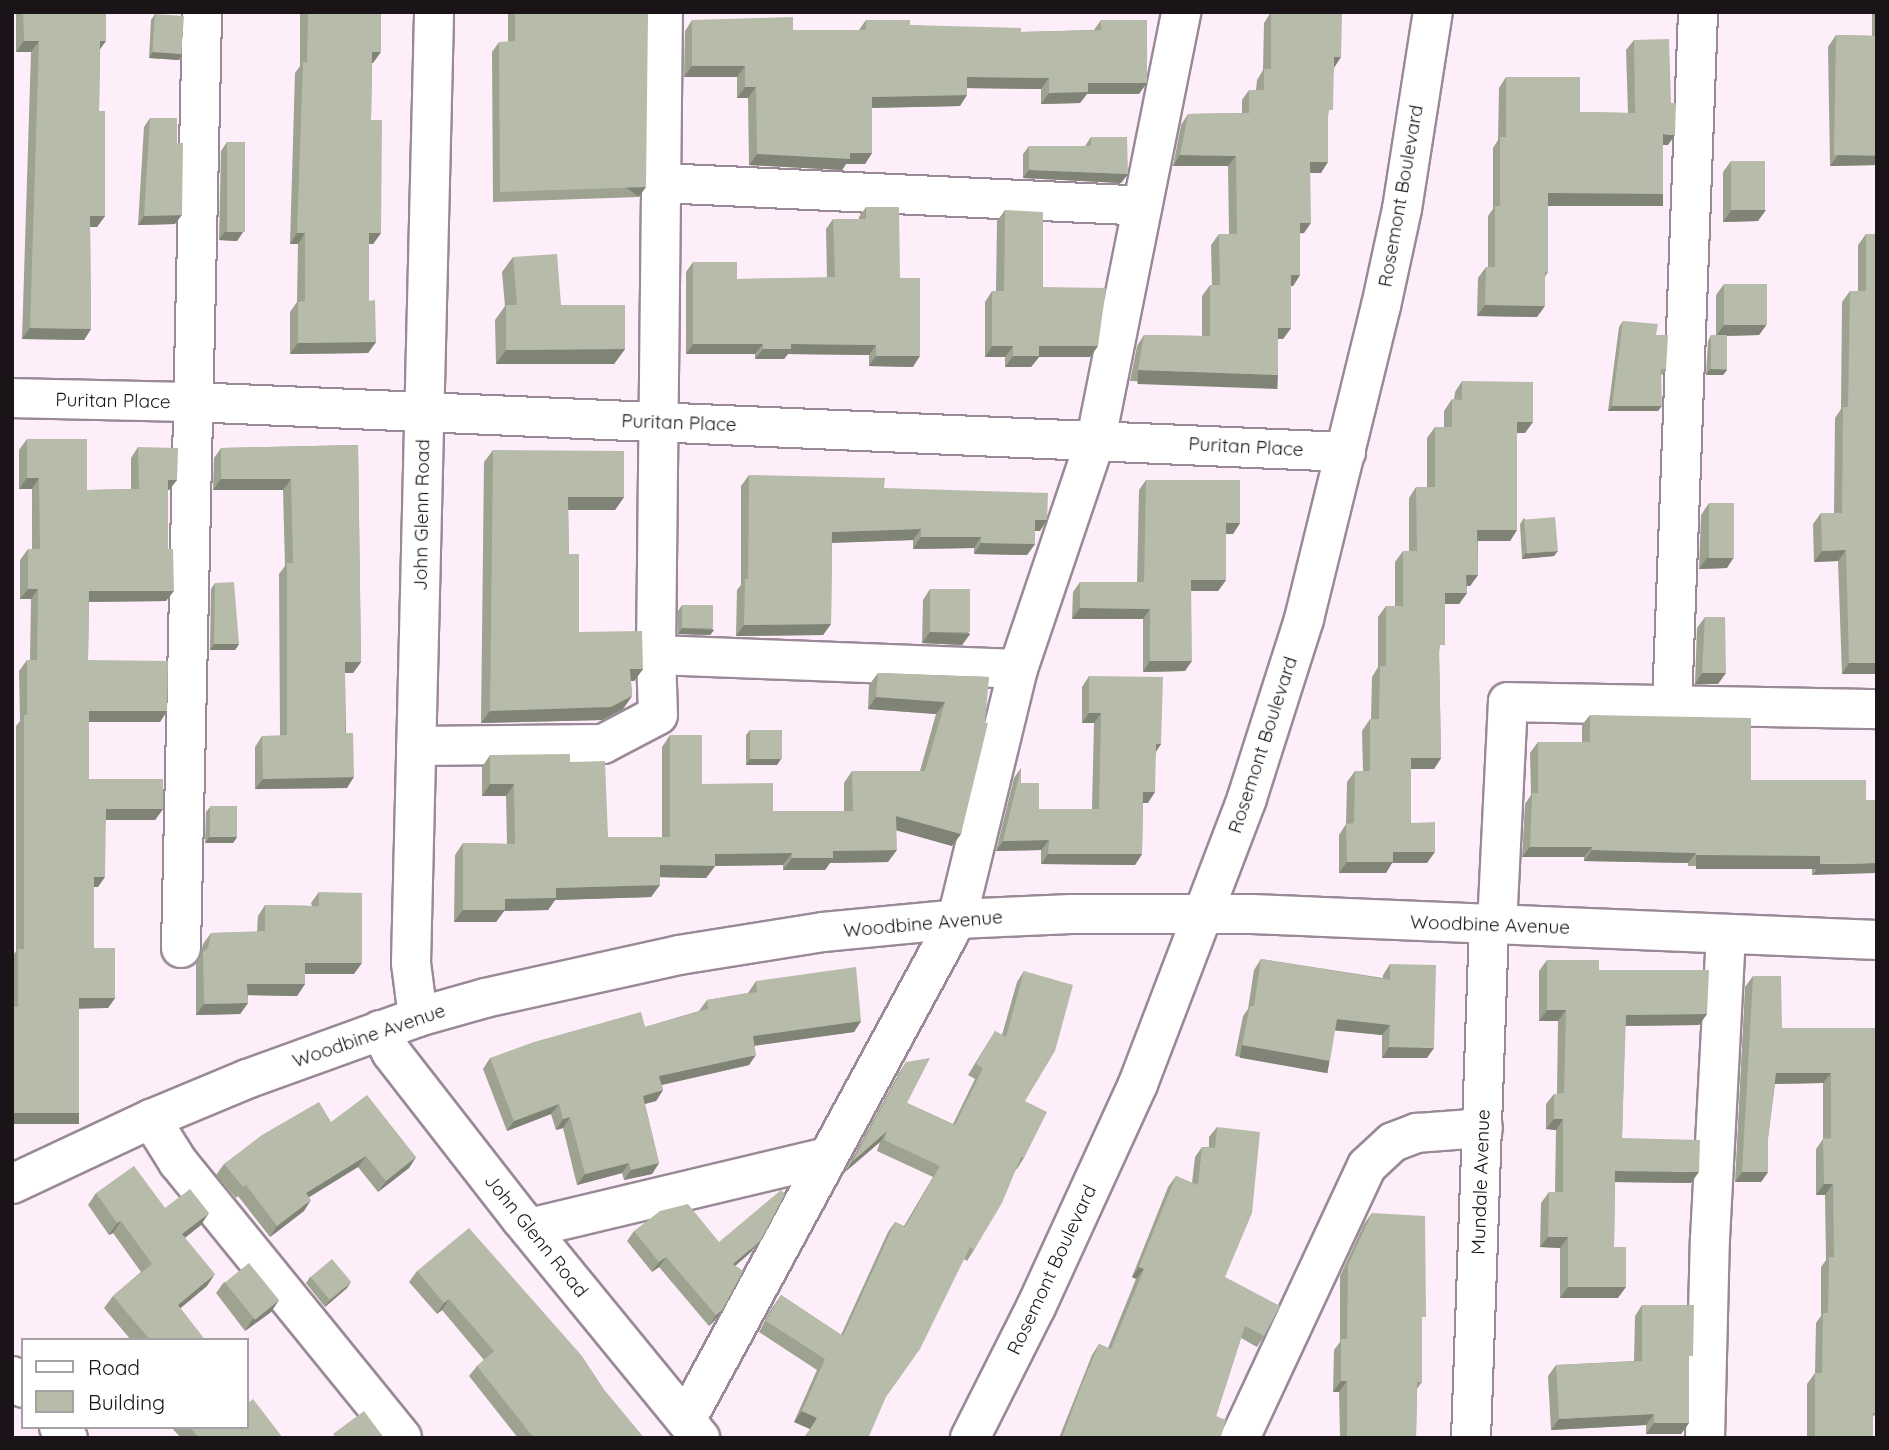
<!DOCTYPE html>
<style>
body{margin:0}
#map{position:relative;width:1889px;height:1450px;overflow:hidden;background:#fdeef9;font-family:Quicksand,sans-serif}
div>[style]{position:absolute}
.roads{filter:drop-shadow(2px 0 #9a8996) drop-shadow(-2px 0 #9a8996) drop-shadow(0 2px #9a8996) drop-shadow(0 -2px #9a8996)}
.minor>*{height:38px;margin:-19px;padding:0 19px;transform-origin:19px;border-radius:19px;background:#fff}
.wall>*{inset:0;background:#9da291}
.shaded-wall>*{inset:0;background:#7f8476;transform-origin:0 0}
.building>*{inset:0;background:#b6bca9;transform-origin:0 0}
span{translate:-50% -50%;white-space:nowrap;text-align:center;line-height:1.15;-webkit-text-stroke:5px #fff;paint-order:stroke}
.street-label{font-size:19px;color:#1a1419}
.frame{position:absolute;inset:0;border:14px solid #1a1419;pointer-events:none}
.legend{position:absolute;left:21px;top:1338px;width:228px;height:91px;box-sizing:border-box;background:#fff;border:2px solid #a3a1a3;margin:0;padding:9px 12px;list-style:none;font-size:21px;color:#1a1419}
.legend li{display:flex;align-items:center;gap:14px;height:35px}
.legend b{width:35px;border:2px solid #a3a1a3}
</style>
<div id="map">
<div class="roads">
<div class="minor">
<i style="left:661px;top:183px;width:482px;rotate:2.7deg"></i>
<i style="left:12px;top:398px;width:179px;rotate:1.3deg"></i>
<i style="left:191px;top:402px;width:1156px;rotate:2.48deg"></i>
<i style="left:656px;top:655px;width:362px;rotate:2.2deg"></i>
<i style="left:1672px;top:705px;width:693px;rotate:-87.85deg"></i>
<i style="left:416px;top:746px;width:187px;rotate:-0.6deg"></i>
<i style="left:603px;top:744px;width:62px;rotate:-27.8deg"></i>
<i style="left:658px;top:715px;width:60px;rotate:-91.9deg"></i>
<i style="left:656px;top:655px;width:643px;rotate:-89.38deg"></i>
<i style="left:1497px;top:926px;width:224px;rotate:-87.2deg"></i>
<i style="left:1508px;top:702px;width:369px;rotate:1.1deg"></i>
<i style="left:181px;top:948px;width:936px;rotate:-88.71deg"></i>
<i style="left:418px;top:1017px;width:54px;rotate:-97.4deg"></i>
<i style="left:411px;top:963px;width:951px;rotate:-88.61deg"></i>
<i style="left:380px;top:1030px;width:25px;rotate:63deg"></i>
<i style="left:391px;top:1052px;width:212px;rotate:52.1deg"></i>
<i style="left:521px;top:1219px;width:283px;rotate:50.7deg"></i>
<i style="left:151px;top:1119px;width:51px;rotate:57.9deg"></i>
<i style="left:178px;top:1162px;width:355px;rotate:50.9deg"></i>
<i style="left:12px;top:1184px;width:153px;rotate:-25.1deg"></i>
<i style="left:151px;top:1119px;width:104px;rotate:-22.6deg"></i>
<i style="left:247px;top:1079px;width:182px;rotate:-19.9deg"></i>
<i style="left:418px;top:1017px;width:70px;rotate:-15.8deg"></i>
<i style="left:485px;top:998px;width:199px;rotate:-12.5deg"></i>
<i style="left:679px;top:955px;width:146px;rotate:-9.1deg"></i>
<i style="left:823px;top:932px;width:135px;rotate:-5.5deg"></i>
<i style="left:957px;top:919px;width:114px;rotate:-2.5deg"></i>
<i style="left:1071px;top:914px;width:181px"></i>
<i style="left:1252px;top:914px;width:626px;rotate:2.38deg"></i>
<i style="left:529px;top:1228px;width:307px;rotate:-13.4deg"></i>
<i style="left:12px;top:1376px;width:16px;rotate:47deg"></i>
<i style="left:686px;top:1420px;width:570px;rotate:-61.59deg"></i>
<i style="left:957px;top:919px;width:257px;rotate:-76.3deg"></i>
<i style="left:1018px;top:669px;width:243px;rotate:-71.3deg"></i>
<i style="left:1096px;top:439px;width:435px;rotate:-78.7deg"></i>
<i style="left:59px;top:1427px;width:14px;rotate:51deg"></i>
<i style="left:970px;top:1438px;width:147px;rotate:-63.3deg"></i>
<i style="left:1036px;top:1307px;width:245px;rotate:-65.4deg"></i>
<i style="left:1138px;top:1084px;width:306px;rotate:-69.1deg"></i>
<i style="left:1247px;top:798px;width:188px;rotate:-72.3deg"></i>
<i style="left:1304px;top:619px;width:322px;rotate:-76.2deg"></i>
<i style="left:1381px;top:306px;width:99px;rotate:-77.8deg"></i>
<i style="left:1402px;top:209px;width:199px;rotate:-81.1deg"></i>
<i style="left:1240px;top:1438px;width:300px;rotate:-65deg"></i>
<i style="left:1367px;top:1166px;width:35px;rotate:-43deg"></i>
<i style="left:1393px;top:1142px;width:26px;rotate:-21deg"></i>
<i style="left:1417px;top:1133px;width:66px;rotate:-4.3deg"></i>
<i style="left:1471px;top:1438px;width:512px;rotate:-87.99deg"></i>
<i style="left:1705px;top:1438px;width:199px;rotate:-88.6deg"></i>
<i style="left:1710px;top:1239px;width:305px;rotate:-87deg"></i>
</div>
</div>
<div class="wall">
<i style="clip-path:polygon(16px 12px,106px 12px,100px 50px,99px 111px,105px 216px,97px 227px,90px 227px,91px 329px,84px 340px,22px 339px,31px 52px,16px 52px)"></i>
<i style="clip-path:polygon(300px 12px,381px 12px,373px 63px,372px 63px,371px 120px,381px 233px,373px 244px,369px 244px,369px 301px,376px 342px,368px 353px,290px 354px,290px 312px,297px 302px,298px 244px,290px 244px,295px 73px,300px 66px)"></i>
<i style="clip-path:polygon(508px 12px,648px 12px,639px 197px,493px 202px,492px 52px,499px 42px,508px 42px)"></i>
<i style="clip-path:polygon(1271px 12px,1334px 68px,1321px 173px,1310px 173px,1304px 233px,1300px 233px,1300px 275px,1293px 286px,1291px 286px,1291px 328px,1283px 339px,1278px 339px,1270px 386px,1130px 381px,1137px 346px,1144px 335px,1202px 336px,1202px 296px,1210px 285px,1212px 285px,1211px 245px,1219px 234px,1229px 234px,1228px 166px,1173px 166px,1181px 125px,1188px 114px,1242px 113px,1242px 100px,1249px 90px,1256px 90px,1257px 80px,1263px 70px,1264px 23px)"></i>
<i style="clip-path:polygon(1872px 12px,1877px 12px,1877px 165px,1830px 166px,1828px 47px,1836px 35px,1872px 36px)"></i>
<i style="clip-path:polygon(155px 14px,182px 54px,179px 60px,149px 58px,151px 20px)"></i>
<i style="clip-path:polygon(692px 20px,793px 30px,859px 30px,866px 20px,910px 25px,1021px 32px,1094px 30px,1101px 20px,1139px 94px,1087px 94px,1080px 103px,1041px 104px,1041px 89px,967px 88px,960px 106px,872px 108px,872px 153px,865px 164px,846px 164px,842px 170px,749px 165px,748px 98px,737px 98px,737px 77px,684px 77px,685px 31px)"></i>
<i style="clip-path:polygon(1634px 40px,1668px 145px,1663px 145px,1655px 205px,1548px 204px,1548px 272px,1545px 277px,1537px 317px,1477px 316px,1478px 278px,1486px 267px,1488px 267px,1488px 216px,1493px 209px,1493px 148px,1498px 140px,1499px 88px,1506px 77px,1580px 112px,1628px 113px,1626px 50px)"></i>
<i style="clip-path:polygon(150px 118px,175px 224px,138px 225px,144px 127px)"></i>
<i style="clip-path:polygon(1091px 137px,1128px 174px,1121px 183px,1023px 178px,1023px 154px,1029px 146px,1085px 146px)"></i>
<i style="clip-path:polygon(227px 142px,243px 232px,237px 241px,219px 240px,221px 151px)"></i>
<i style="clip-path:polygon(1731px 161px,1758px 221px,1723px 222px,1723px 172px)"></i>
<i style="clip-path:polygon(866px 207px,900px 278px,913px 367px,869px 366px,869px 355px,788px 354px,784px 359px,755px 359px,755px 354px,686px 354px,686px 272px,693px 262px,737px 279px,827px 278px,826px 229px,833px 219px,859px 219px,859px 217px)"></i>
<i style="clip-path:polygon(1005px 210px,1043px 287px,1098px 346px,1090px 357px,1039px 357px,1031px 367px,1005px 367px,1005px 357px,985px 357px,985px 302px,992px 291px,996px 291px,997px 221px)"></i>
<i style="clip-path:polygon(1866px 234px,1877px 234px,1877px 674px,1842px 674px,1838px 561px,1814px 562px,1813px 524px,1821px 513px,1834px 513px,1835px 418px,1841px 409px,1842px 302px,1850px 291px,1858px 291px,1858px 245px)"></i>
<i style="clip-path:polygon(513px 257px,561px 305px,625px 349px,614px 364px,496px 364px,495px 320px,505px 306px,502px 272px)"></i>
<i style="clip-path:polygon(1724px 284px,1767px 324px,1759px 335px,1727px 336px,1727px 370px,1723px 375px,1706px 375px,1708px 341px,1711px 335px,1716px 335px,1716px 295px)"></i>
<i style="clip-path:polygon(1623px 321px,1656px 335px,1666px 369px,1662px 375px,1661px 375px,1658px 411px,1608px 411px,1619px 327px)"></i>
<i style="clip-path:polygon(1462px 381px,1525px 433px,1517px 433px,1517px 530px,1510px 541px,1478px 541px,1478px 575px,1470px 586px,1467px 586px,1467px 593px,1459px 604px,1445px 604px,1439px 653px,1441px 758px,1434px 769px,1411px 769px,1411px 823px,1427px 863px,1392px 863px,1386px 873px,1339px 873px,1339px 835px,1346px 824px,1347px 782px,1355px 771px,1363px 771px,1362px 731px,1370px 719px,1371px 719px,1372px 677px,1378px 667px,1378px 617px,1386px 606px,1395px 606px,1395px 562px,1403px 551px,1409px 551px,1409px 498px,1416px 487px,1427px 487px,1427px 438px,1435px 427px,1444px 427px,1444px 411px,1452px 399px,1454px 400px,1455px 392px)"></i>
<i style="clip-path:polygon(27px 439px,87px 490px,131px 489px,131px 458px,138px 447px,177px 480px,169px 490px,168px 490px,166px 601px,89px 602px,88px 660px,167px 711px,160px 722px,89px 722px,89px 779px,163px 809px,155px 820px,106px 820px,98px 887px,94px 887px,94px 948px,115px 998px,108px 1008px,79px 1008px,72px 1124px,12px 1124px,12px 957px,16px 951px,16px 726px,20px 721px,19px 671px,27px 660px,30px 660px,31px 599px,20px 599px,20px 560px,28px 549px,32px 549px,32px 489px,19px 489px,19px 450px)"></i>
<i style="clip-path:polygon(358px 445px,361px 662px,353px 673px,345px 673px,347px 788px,255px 789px,255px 747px,262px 736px,280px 736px,279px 574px,285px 566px,283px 490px,213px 490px,214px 458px,221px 448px)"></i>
<i style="clip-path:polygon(493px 450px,624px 497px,615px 510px,568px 510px,569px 554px,579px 632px,643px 669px,634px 681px,631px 681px,632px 696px,623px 709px,602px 720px,481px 723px,484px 462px)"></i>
<i style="clip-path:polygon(749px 475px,884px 488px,1040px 531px,1035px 531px,1035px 544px,1027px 555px,974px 554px,974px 548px,913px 549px,913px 540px,832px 543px,831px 624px,823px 635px,736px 636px,737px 590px,741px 585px,741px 486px)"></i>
<i style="clip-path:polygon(1146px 480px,1240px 523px,1233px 534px,1226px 534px,1226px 580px,1218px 591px,1191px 591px,1185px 671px,1143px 672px,1143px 619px,1072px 619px,1073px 592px,1080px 582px,1137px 582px,1139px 490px)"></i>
<i style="clip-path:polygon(1709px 503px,1727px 568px,1699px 569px,1701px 515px)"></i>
<i style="clip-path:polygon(1524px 518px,1554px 556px,1522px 559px,1520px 524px)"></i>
<i style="clip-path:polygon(215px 583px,239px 644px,235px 650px,210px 650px,211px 589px)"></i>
<i style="clip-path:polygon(930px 589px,970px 634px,962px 645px,922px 643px,923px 600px)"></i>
<i style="clip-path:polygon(682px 605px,714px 630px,710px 635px,678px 634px,678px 611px)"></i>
<i style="clip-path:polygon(1705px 617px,1718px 684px,1695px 684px,1697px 628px)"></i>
<i style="clip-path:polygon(878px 673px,989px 677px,961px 834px,952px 846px,896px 830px,888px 862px,830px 863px,825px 870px,783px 870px,783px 865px,715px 866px,706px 878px,660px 877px,651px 897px,555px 900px,548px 910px,504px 911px,496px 922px,454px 922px,455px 855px,463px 843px,507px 844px,506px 796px,482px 796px,482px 767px,490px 755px,570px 762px,608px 837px,662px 837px,662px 747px,670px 735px,702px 784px,773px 811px,844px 811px,844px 783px,852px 771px,920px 771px,936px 714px,868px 709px,869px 685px)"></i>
<i style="clip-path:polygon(1089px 676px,1161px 744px,1156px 752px,1148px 803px,1143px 803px,1142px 854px,1135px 865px,1041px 864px,1041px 850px,996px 851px,1014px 778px,1021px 768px,1021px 783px,1039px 809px,1092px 809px,1094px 723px,1082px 723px,1082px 687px)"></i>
<i style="clip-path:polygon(1590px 715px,1751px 780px,1866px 800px,1812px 875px,1812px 867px,1688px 866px,1688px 863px,1584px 861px,1584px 857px,1522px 857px,1525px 804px,1531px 795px,1530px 753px,1538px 742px,1582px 742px,1582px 725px)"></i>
<i style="clip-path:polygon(750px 730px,781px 759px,777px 765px,746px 765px,746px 735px)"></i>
<i style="clip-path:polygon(210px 807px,237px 837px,233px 843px,205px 843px,206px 812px)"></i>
<i style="clip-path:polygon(319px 892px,354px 974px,305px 974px,305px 984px,297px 996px,248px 995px,248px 1003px,240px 1014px,196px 1015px,196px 963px,200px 956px,203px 944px,211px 933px,257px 932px,258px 916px,265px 905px,312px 906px,311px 903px)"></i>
<i style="clip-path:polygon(1261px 959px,1383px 978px,1383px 975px,1390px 964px,1427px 1058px,1382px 1058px,1382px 1035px,1335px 1030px,1322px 1072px,1235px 1056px,1243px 1016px,1248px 1009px,1254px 970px)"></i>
<i style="clip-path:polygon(1547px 960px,1599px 970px,1707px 1014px,1699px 1025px,1625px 1026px,1622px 1138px,1691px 1183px,1615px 1182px,1614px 1247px,1618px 1298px,1560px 1298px,1560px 1248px,1540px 1247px,1541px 1203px,1549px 1192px,1555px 1192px,1556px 1130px,1546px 1129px,1546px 1104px,1554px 1094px,1557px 1094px,1558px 1021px,1539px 1021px,1539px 971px)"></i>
<i style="clip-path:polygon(1024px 971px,1024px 1158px,1017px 1169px,1016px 1169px,974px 1250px,967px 1261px,964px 1259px,885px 1397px,868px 1438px,804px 1438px,810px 1429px,794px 1422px,817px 1370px,759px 1332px,770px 1311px,781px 1295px,841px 1335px,888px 1232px,895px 1222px,904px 1226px,933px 1177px,877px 1151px,880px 1142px,845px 1172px,899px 1073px,906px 1062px,907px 1103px,953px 1124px,975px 1079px,968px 1075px,995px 1031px,1002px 1035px,1017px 982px)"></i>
<i style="clip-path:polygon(1753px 976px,1782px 1028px,1877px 1028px,1877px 1365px,1876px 1413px,1873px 1417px,1873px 1438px,1807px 1438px,1807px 1384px,1815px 1373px,1816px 1323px,1821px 1316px,1821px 1267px,1826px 1260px,1825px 1195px,1816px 1195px,1816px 1149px,1823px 1139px,1823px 1083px,1775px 1084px,1768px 1138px,1768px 1172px,1761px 1182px,1735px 1182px,1745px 987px)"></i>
<i style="clip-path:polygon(756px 981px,861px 1021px,854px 1032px,755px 1045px,749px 1065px,662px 1085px,663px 1090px,656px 1101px,645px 1104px,659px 1163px,652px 1174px,624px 1180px,622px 1173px,577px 1185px,563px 1128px,556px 1130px,551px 1114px,507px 1131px,483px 1069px,490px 1058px,645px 1027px,699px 1011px,707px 1000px,748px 993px)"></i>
<i style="clip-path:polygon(331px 1122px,416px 1157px,409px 1168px,378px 1192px,358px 1167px,309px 1197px,304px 1211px,270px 1237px,238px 1196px,236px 1198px,216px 1175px,224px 1164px)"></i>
<i style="clip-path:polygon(1217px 1127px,1225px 1277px,1264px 1336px,1257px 1347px,1241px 1338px,1216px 1416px,1220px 1438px,1059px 1438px,1092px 1355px,1099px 1344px,1108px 1348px,1136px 1279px,1132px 1277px,1168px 1187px,1176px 1176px,1192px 1183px,1195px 1157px,1202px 1147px,1209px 1147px,1209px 1137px)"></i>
<i style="clip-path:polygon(96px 1193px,165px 1208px,201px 1225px,185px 1238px,207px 1286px,180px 1308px,205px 1340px,131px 1340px,104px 1308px,113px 1296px,141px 1272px,113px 1233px,109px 1235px,88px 1205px)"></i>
<i style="clip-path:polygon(1372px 1213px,1422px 1323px,1422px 1382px,1417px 1389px,1416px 1438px,1340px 1438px,1339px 1392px,1333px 1392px,1334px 1350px,1340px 1342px,1340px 1276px,1364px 1224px)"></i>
<i style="clip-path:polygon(634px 1231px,719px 1242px,752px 1251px,735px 1266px,722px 1310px,715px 1320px,709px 1326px,659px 1267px,652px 1272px,627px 1241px)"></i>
<i style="clip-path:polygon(417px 1271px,605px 1391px,644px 1438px,518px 1438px,469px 1376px,477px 1366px,484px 1360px,442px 1310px,437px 1314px,409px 1282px)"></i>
<i style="clip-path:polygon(310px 1277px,347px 1288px,325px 1307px,306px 1283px)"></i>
<i style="clip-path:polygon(224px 1282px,279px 1300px,271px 1312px,245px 1331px,216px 1293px)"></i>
<i style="clip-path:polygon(1642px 1305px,1689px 1361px,1689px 1423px,1681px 1434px,1646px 1434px,1646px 1425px,1551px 1430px,1548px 1376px,1556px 1365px,1634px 1361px,1635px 1316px)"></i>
<i style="clip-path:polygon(171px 1427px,247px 1427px,283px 1438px,181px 1438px)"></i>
</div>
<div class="shaded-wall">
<i style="clip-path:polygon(24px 41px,39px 41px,31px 52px,16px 52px)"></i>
<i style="clip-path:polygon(100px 41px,106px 41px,98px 52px)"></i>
<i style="clip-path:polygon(153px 52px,182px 54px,179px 60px,149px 58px)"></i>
<i style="clip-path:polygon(372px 52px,381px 52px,373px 63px,365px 63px)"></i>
<i style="clip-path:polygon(1334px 57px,1341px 57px,1334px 68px)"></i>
<i style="clip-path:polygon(692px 66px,745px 66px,737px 77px,684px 77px)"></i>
<i style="clip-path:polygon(967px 77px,1049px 78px,1041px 89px,960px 88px)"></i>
<i style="clip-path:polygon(1088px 83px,1147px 83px,1139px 94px,1087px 94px,1080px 103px,1041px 104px,1049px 93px)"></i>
<i style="clip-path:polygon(745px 87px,756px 87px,748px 98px,737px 98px)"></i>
<i style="clip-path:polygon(967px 95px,960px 106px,864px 108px,872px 97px)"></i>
<i style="clip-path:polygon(1663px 134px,1675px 135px,1668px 145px,1656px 145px)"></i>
<i style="clip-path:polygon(872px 153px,865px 164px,846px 164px,842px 170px,749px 165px,757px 154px)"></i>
<i style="clip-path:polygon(1180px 155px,1236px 156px,1228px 166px,1173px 166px)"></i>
<i style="clip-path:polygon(1838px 155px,1877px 155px,1877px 165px,1830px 166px)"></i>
<i style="clip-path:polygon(1310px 162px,1328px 162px,1321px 173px,1303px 173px)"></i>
<i style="clip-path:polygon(1029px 170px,1128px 174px,1121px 183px,1023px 178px)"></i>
<i style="left:646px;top:187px;width:12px;height:146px;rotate:125deg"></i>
<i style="left:1548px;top:193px;width:115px;height:13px"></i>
<i style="clip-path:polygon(1731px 210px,1766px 210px,1758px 221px,1723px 222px)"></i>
<i style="clip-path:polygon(182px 215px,175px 224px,138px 225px,144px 216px)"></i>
<i style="clip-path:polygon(90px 216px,105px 216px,97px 227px,82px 227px)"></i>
<i style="clip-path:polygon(1300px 223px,1311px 223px,1304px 233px,1292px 234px)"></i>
<i style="clip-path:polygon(225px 232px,243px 232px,237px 241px,219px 240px)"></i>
<i style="clip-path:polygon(297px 233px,305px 233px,298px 244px,290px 244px)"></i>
<i style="clip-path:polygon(369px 233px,381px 233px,373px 244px,361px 244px)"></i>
<i style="clip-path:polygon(1291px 275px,1300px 275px,1293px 286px,1283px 286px)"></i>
<i style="clip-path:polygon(1485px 305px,1545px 306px,1537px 317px,1477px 316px)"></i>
<i style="clip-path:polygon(1767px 324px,1759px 335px,1716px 336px,1724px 325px)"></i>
<i style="clip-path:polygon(30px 328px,91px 329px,84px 340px,22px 339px)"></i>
<i style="clip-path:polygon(1278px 328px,1291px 328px,1283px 339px,1270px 338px)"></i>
<i style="clip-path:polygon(376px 342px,368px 353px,290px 354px,298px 343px)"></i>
<i style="clip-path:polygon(693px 344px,763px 344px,755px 354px,686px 354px)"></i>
<i style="clip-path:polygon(791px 344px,876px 345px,869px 355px,788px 354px,784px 359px,755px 359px,763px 349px)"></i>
<i style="clip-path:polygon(992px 346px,1013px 346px,1005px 357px,985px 357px)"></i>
<i style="clip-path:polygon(1039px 346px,1098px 346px,1090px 357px,1039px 357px,1031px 367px,1005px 367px,1013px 356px)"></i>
<i style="clip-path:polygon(625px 349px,614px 364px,496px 364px,506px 350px)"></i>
<i style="clip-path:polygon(876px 356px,920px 356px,913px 367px,869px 366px)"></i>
<i style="clip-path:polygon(1710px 369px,1727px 370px,1723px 375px,1706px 375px)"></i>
<i style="left:1138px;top:370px;width:140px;height:14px;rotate:2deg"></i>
<i style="clip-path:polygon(1612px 406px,1662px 406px,1658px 411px,1608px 411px)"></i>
<i style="clip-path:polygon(1517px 422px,1533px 422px,1525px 433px,1509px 433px)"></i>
<i style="clip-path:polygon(27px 478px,39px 478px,32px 489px,19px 489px)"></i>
<i style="clip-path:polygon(221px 479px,291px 479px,283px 490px,213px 490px)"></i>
<i style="clip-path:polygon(168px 480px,177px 480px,169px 490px,161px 490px)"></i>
<i style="clip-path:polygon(568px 497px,624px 497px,615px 510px,559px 510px)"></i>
<i style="clip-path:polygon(1035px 520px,1047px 520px,1040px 531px,1027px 531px)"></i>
<i style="clip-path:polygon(1226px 523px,1240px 523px,1233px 534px,1219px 534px)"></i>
<i style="clip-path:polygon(921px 529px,913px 540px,824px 543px,832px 532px)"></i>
<i style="clip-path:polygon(1477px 530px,1517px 530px,1510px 541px,1470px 541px)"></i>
<i style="clip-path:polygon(921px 537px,981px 537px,974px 548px,913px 549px)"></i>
<i style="clip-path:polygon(981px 543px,1035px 544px,1027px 555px,974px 554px)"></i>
<i style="clip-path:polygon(1846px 550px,1838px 561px,1814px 562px,1822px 551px)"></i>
<i style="clip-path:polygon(1558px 551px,1554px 556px,1522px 559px,1526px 553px)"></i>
<i style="clip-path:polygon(1734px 557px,1727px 568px,1699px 569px,1707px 558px)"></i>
<i style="clip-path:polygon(1466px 575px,1478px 575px,1470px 586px,1459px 586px)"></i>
<i style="clip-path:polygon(1191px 580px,1226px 580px,1218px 591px,1184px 591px)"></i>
<i style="clip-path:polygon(28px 589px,38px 589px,31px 599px,20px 599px)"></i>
<i style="clip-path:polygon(89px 591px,174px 591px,166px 601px,81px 602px)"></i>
<i style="clip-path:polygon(1445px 593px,1467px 593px,1459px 604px,1437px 604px)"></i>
<i style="clip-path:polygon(1080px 608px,1150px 609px,1143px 619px,1072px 619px)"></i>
<i style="clip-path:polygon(831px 624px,823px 635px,736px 636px,744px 625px)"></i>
<i style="clip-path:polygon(682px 628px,714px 630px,710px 635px,678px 634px)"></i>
<i style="clip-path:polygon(930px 632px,970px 634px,962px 645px,922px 643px)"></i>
<i style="clip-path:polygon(214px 644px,239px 644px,235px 650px,210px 650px)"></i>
<i style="clip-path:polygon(1150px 661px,1192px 661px,1185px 671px,1143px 672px)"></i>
<i style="clip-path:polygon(345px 662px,361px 662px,353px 673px,337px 673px)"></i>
<i style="clip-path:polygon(1849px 663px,1877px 663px,1877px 674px,1842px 674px)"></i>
<i style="clip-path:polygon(630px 669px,643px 669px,634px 681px,621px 681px)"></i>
<i style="clip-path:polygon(1702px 673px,1726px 673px,1718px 684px,1695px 684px)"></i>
<i style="clip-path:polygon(632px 696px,623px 709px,602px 720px,481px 723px,490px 711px)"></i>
<i style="clip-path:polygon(876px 697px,945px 702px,936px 714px,868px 709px)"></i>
<i style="clip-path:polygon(89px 711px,167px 711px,160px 722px,82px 722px)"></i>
<i style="clip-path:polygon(1089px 713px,1101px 713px,1094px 723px,1082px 723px)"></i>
<i style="clip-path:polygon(1156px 744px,1161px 744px,1154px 754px)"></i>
<i style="clip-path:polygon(1411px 758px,1441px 758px,1434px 769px,1404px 769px)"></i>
<i style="clip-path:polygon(750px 759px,781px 759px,777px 765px,746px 765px)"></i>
<i style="clip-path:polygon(354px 777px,347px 788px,255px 789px,263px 779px)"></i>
<i style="clip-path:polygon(490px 784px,514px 784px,506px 796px,482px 796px)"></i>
<i style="clip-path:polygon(1143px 792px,1155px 792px,1148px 803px,1135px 803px)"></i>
<i style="clip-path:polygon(106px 809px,163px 809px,155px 820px,98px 820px)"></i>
<i style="clip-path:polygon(896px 816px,961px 834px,952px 846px,888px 828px)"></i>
<i style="clip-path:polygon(209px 837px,237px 837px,233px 843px,205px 843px)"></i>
<i style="clip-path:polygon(1049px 840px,1041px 850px,996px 851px,1003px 841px)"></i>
<i style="clip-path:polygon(1530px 847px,1592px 847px,1584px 857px,1522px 857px)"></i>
<i style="clip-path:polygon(897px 850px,888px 862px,830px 863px,825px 870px,783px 870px,792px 858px,833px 851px)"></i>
<i style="clip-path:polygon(1592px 850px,1696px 853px,1688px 863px,1584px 861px)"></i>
<i style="clip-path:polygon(1393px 852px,1435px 852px,1427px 863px,1392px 863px,1386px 873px,1339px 873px,1347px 862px)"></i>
<i style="clip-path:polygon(792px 853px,783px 865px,707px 866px,715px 866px,706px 878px,651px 877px,660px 865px,715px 854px)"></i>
<i style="clip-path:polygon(1048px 854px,1142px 854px,1135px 865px,1041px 864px)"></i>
<i style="left:1696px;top:855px;width:124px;height:14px"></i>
<i style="clip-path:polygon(1877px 863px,1877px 873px,1812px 875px,1820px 864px)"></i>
<i style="clip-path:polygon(94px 877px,105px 877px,98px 887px,87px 887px)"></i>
<i style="clip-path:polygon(660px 885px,651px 897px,555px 900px,548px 910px,504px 911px,496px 922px,454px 922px,463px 910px,505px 899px,556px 888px)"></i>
<i style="clip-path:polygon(305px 963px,362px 963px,354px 974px,298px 974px)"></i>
<i style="clip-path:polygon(247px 984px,305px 984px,297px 996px,240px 995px)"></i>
<i style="clip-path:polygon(79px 998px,115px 998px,108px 1008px,71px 1009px)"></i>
<i style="clip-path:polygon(248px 1003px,240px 1014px,196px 1015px,204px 1004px)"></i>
<i style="clip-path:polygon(1547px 1010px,1566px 1010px,1558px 1021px,1539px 1021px)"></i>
<i style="clip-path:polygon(1707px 1014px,1699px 1025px,1618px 1026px,1626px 1015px)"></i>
<i style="clip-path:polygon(1337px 1019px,1390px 1025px,1382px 1035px,1330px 1030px)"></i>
<i style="clip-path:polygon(861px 1021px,854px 1032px,746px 1047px,753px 1036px)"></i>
<i style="left:1242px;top:1045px;width:89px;height:13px;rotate:10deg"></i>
<i style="clip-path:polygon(1389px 1047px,1434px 1048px,1427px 1058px,1382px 1058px)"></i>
<i style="clip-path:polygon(756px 1055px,749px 1065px,652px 1087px,659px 1076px)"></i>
<i style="clip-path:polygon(1776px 1073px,1831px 1073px,1823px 1083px,1769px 1084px)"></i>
<i style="clip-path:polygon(663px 1090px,656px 1101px,636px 1106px,643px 1096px)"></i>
<i style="clip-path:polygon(559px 1104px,551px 1114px,507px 1131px,514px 1121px)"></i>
<i style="left:12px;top:1113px;width:67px;height:11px"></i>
<i style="clip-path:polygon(570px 1117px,563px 1128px,556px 1130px,563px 1119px)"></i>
<i style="clip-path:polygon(1554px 1119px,1563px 1119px,1556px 1130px,1546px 1129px)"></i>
<i style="clip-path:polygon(887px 1131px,880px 1142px,845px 1172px,853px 1161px)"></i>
<i style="clip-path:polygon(366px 1156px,358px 1167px,298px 1204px,306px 1193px)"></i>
<i style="clip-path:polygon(416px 1157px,409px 1168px,378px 1192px,386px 1181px)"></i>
<i style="clip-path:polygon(629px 1163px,622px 1173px,577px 1185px,585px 1174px)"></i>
<i style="clip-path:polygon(659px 1163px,652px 1174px,624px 1180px,631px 1170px)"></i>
<i style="clip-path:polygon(1615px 1171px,1699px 1172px,1691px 1183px,1608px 1182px)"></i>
<i style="clip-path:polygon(1742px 1172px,1768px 1172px,1761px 1182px,1735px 1182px)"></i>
<i style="clip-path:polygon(1824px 1184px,1833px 1184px,1825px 1195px,1816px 1195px)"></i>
<i style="clip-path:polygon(311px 1200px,304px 1211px,270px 1237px,277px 1226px)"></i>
<i style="clip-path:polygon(209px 1213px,201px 1225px,174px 1246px,182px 1234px)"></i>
<i style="clip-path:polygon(121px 1221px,113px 1233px,109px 1235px,117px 1223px)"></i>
<i style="clip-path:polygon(1548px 1237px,1568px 1237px,1560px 1248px,1540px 1247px)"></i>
<i style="clip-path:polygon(760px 1241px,752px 1251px,726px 1274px,733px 1264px)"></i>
<i style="clip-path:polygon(666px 1257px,659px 1267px,652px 1272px,659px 1262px)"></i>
<i style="clip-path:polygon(1139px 1267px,1144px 1269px,1136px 1279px,1132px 1277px)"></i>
<i style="clip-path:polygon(215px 1274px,207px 1286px,170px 1317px,178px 1305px)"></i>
<i style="clip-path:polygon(351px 1282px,347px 1288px,325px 1307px,329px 1301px)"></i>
<i style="clip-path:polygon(1568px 1287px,1626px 1287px,1618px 1298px,1560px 1298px)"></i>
<i style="clip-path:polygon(449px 1299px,442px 1310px,437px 1314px,444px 1303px)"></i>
<i style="clip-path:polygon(279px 1300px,271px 1312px,245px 1331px,252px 1320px)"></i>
<i style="clip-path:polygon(722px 1310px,715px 1320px,709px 1326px,716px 1315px)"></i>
<i style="clip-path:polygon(1341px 1381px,1347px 1381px,1339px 1392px,1333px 1392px)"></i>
<i style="clip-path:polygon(802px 1411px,817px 1418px,810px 1429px,794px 1422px)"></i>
<i style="clip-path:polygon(1654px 1414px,1646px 1425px,1551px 1430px,1559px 1419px)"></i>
<i style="clip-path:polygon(1654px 1423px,1689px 1423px,1681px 1434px,1646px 1434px)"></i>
</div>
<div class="building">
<i style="clip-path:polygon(23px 12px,106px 12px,106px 41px,100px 41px,99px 111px,105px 111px,105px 216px,90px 216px,91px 329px,30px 328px,39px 41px,24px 41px)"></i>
<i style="clip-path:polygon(308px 12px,381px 12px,381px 52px,372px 52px,371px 120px,382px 120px,381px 233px,369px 233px,369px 301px,375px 300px,376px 342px,298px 343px,298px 302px,305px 301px,305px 233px,297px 233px,303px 62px,307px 62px)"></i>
<i style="clip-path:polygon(515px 12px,648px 12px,646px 187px,500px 192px,499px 42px,515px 41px)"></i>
<i style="clip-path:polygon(1271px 12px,1342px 13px,1341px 57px,1334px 57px,1333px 110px,1328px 110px,1328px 162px,1310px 162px,1311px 223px,1300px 223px,1300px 275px,1291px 275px,1291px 328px,1278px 328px,1278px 375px,1138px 370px,1144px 335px,1210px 336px,1210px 285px,1220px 285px,1219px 234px,1237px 234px,1236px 156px,1180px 155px,1188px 114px,1249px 113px,1249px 90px,1264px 90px,1264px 69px,1271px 69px)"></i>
<i style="left:155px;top:14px;width:29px;height:38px;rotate:4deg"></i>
<i style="clip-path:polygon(793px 17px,793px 30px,866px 30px,866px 20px,910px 20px,910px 25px,1021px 28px,1021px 32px,1101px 30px,1101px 20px,1147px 20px,1147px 83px,1088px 83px,1088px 92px,1049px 93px,1049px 78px,967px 77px,967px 95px,872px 97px,872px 153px,850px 153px,850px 159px,757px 154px,756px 87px,745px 87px,745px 66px,692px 66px,692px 20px)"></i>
<i style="left:1836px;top:35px;width:41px;height:120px;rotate:1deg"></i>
<i style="clip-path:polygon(1669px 39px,1671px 103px,1676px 103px,1675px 135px,1663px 134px,1663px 194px,1548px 193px,1548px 272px,1545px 272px,1545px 306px,1485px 305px,1486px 267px,1495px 267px,1495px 206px,1500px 206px,1500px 137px,1506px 137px,1506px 77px,1580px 77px,1580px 112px,1635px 113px,1634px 40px)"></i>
<i style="clip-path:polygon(150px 118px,177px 118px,177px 143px,183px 143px,182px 215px,144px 216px)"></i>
<i style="clip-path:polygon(1091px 137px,1127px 137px,1128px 174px,1029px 170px,1029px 146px,1091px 146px)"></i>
<i style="left:227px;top:142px;width:18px;height:90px"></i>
<i style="left:1731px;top:161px;width:34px;height:49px"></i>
<i style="clip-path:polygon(866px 207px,899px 207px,900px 278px,920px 278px,920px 356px,876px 356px,876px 345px,791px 344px,791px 349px,763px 349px,763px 344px,693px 344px,693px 262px,737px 262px,737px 279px,835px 277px,833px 219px,866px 219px)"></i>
<i style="clip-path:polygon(1005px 210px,1043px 212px,1043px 287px,1106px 288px,1098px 346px,1039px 346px,1039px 356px,1013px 356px,1013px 346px,992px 346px,992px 291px,1004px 291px)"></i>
<i style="clip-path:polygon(1866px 234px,1877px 234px,1877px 663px,1849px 663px,1846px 550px,1822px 551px,1821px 513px,1842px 513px,1843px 407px,1848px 407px,1850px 291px,1866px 291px)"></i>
<i style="clip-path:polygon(557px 254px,561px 305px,625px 305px,625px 349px,506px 350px,506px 305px,517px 305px,513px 257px)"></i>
<i style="left:1724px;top:284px;width:43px;height:41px"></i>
<i style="clip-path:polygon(1623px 321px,1658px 324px,1656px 335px,1668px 335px,1666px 369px,1661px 369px,1662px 406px,1612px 406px)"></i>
<i style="left:1711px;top:335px;width:16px;height:34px"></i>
<i style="clip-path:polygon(1462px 381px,1533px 382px,1533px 422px,1517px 422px,1517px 530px,1477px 530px,1478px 575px,1466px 575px,1467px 593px,1445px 593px,1445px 645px,1439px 645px,1441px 758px,1411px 758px,1411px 823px,1435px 822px,1435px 852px,1393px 852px,1393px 862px,1347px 862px,1346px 824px,1354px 823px,1355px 771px,1370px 771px,1370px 719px,1379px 719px,1380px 666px,1386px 666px,1386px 606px,1403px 606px,1403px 551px,1417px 551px,1416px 487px,1435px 487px,1435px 427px,1452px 427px,1452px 399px,1462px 400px)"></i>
<i style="clip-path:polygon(27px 439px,87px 439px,87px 490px,139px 489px,138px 447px,178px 448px,177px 480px,168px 480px,168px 549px,173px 549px,174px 591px,89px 591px,88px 660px,168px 661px,167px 711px,89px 711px,89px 779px,163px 779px,163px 809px,106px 809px,105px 877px,94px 877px,94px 948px,115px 948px,115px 998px,79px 998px,79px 1113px,12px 1113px,14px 1007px,18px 1007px,18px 949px,24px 949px,24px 715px,27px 715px,27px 660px,37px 660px,38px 589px,28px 589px,28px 549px,40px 549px,39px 478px,27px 478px)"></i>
<i style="clip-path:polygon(358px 445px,361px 662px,345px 662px,345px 733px,353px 733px,354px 777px,263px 779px,262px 736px,287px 735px,287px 563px,293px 563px,291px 479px,221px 479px,221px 448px)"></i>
<i style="clip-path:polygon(493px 450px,624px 451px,624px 497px,568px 497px,569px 554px,579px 554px,579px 632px,642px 631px,643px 669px,630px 669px,632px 696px,611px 707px,490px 711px)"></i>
<i style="clip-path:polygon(749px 475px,885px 478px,884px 488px,1048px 493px,1047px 520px,1035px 520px,1035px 544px,981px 543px,981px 537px,921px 537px,921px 529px,832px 532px,831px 624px,744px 625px,745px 579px,748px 579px)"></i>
<i style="clip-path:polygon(1146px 480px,1240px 480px,1240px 523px,1226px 523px,1226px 580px,1191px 580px,1192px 661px,1150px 661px,1150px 609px,1080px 608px,1080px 582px,1144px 582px)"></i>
<i style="left:1709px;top:503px;width:25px;height:55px"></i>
<i style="left:1555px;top:517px;width:34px;height:31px;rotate:85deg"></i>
<i style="clip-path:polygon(234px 582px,239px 644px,214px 644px,215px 583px)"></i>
<i style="left:930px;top:589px;width:40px;height:43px"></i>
<i style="left:682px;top:605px;width:31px;height:23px"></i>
<i style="clip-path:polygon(1705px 617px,1725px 617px,1726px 673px,1702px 673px)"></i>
<i style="clip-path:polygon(878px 673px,989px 677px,985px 723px,988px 723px,961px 834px,896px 816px,897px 850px,833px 851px,833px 858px,792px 858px,792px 853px,715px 854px,715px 866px,660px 865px,660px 885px,556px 888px,556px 898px,505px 899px,505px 910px,463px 910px,463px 843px,515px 844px,514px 784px,490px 784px,490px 755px,570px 754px,570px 762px,605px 761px,608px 837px,670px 837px,670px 735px,702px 735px,702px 784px,773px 783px,773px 811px,853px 811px,852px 771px,925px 771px,945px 702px,876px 697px)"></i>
<i style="clip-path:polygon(1089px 676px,1163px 677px,1161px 744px,1156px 744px,1155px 792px,1143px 792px,1142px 854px,1048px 854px,1049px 840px,1003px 841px,1021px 768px,1021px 783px,1039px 783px,1039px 809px,1099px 809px,1101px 713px,1089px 713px)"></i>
<i style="clip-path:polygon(1590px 715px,1751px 718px,1751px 780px,1866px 780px,1866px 800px,1877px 800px,1877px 863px,1820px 864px,1820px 856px,1696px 855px,1696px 853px,1592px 850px,1592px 847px,1530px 847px,1532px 793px,1538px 793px,1538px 742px,1590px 742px)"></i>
<i style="left:750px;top:730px;width:32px;height:29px"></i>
<i style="left:237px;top:806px;width:31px;height:27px;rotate:90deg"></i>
<i style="clip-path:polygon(319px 892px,362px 893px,362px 963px,305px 963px,305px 984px,247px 984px,248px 1003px,204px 1004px,203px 952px,208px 948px,211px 933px,265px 931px,265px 905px,319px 906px)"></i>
<i style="clip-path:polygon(1261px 959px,1390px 980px,1390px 964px,1436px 965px,1434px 1048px,1389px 1047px,1390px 1025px,1337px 1019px,1330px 1061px,1242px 1045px,1250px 1006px,1254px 1006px)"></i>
<i style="clip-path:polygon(1547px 960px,1599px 960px,1599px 970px,1709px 970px,1707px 1014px,1626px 1015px,1622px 1138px,1700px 1140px,1699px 1172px,1615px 1171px,1614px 1247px,1626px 1247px,1626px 1287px,1568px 1287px,1568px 1237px,1548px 1237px,1549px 1192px,1563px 1192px,1563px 1119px,1554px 1119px,1554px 1094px,1564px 1093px,1566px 1010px,1547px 1010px)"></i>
<i style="clip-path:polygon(856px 967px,861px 1021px,753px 1036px,756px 1055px,659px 1076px,663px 1090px,643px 1096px,659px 1163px,631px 1170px,629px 1163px,585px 1174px,570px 1117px,563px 1119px,559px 1104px,514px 1121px,490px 1058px,534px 1042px,641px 1012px,645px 1027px,708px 1009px,707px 1000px,757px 992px,756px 981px)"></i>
<i style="clip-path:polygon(1024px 971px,1073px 985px,1055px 1051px,1025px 1101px,1047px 1112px,1024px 1158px,1021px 1157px,1002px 1203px,974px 1250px,970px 1247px,920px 1349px,886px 1397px,868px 1438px,805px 1438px,817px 1418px,802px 1411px,825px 1359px,766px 1321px,781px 1295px,843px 1336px,895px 1222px,905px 1227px,940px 1166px,884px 1140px,887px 1131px,853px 1161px,906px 1062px,930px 1058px,907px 1103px,955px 1125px,983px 1068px,976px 1064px,995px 1031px,1006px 1037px)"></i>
<i style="clip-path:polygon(1753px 976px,1781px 976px,1782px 1028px,1877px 1028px,1877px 1362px,1876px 1413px,1873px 1413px,1873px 1438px,1808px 1438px,1815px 1437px,1815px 1373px,1822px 1373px,1823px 1313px,1828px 1313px,1829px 1257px,1834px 1257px,1833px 1184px,1824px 1184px,1823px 1139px,1831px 1138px,1831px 1073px,1776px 1073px,1768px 1138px,1768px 1172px,1742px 1172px)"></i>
<i style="clip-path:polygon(367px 1095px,416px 1157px,386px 1181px,366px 1156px,306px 1193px,311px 1200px,277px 1226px,246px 1185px,243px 1187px,224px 1164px,262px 1135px,319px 1102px,331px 1122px)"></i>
<i style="clip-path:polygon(1217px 1127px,1260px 1132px,1252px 1213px,1225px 1277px,1280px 1306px,1264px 1336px,1245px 1326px,1216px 1416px,1226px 1420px,1220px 1438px,1062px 1438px,1080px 1389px,1099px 1344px,1111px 1349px,1144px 1269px,1139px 1267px,1176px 1176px,1198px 1185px,1202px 1147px,1215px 1148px)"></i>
<i style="clip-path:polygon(134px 1166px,165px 1208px,190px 1189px,209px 1213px,182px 1234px,215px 1274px,178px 1305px,205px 1340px,150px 1340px,113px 1296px,152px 1264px,121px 1221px,117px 1223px,96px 1193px)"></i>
<i style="clip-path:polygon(781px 1190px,785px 1194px,760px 1241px,733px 1264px,743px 1271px,722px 1310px,716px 1315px,666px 1257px,659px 1262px,634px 1231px,660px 1211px,688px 1204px,719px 1242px)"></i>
<i style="clip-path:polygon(1372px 1213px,1425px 1216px,1426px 1317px,1422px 1317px,1422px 1382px,1417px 1382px,1416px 1438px,1347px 1438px,1347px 1381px,1341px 1381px,1341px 1339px,1347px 1339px,1348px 1265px)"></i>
<i style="clip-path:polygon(469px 1228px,582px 1356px,605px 1391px,644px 1438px,534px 1438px,477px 1366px,494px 1351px,449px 1299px,444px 1303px,417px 1271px)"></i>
<i style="left:332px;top:1259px;width:30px;height:28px;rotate:50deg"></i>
<i style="left:249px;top:1263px;width:48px;height:31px;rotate:51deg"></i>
<i style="clip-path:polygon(1642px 1305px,1694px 1305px,1693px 1356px,1689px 1356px,1689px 1423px,1654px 1423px,1654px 1414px,1559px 1419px,1556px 1365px,1642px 1361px)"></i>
<i style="clip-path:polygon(253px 1399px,283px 1438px,199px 1438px,190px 1427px,247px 1427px,247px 1404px)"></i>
<i style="clip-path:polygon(364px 1411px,384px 1438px,336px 1438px,333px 1434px)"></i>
</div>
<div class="street-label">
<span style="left:1401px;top:196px;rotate:-80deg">Rosemont Boulevard</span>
<span style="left:113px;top:401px;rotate:1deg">Puritan Place</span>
<span style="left:679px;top:423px;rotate:2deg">Puritan Place</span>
<span style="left:1246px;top:447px;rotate:3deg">Puritan Place</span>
<span style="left:422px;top:515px;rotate:-89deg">John Glenn Road</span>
<span style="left:1263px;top:745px;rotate:-72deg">Rosemont Boulevard</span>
<span style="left:923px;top:924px;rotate:-5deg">Woodbine Avenue</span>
<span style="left:1490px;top:925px;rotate:2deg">Woodbine Avenue</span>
<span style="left:369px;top:1036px;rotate:-19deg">Woodbine Avenue</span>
<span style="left:1481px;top:1182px;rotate:-88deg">Mundale Avenue</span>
<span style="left:536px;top:1236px;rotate:51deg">John Glenn Road</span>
<span style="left:1052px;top:1270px;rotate:-65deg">Rosemont Boulevard</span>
</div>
<div class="frame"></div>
<ul class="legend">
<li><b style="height:9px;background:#fff"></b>Road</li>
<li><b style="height:19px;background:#b6bca9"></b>Building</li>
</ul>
</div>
